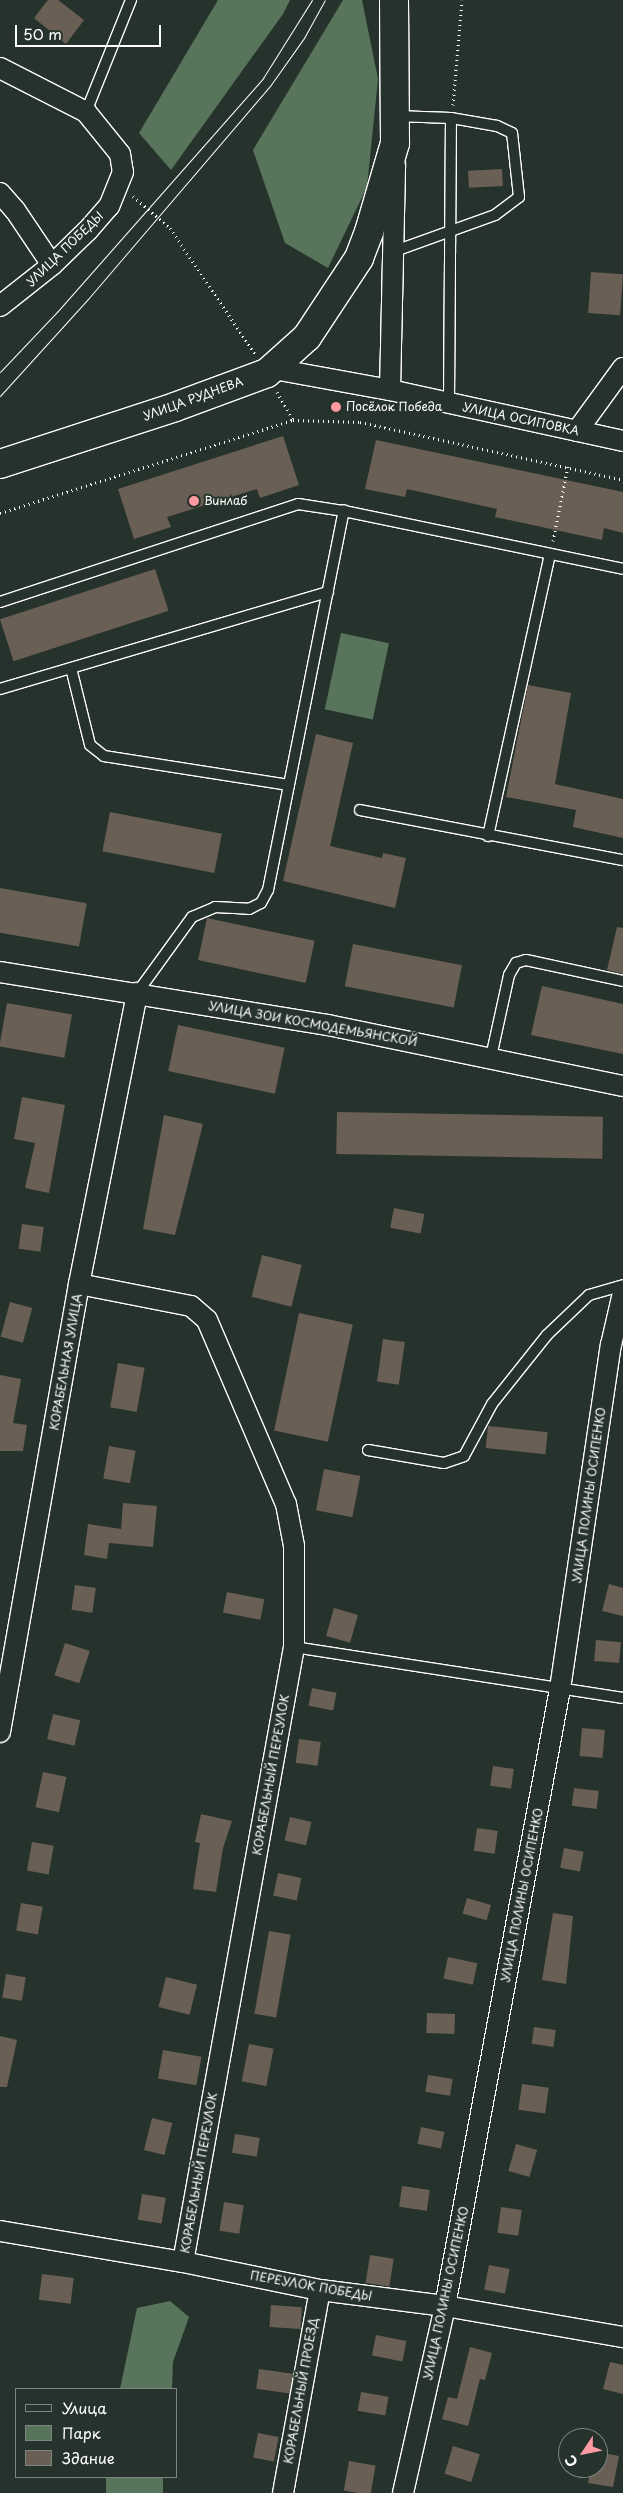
<!DOCTYPE html>
<meta charset="utf-8">
<style>
body{margin:0}
#map{position:relative;width:623px;height:2493px;overflow:hidden;background:#26332d;font-family:"Playpen Sans",sans-serif}
div>[style]{position:absolute}
.green>*{inset:0;background:#58755c;transform-origin:0 0}
.building>*{inset:0;background:#6a5f54;transform-origin:0 0}
.path>*{height:3px;margin-top:-1.5px;transform-origin:0;background:repeating-linear-gradient(90deg,#fff 0 1px,transparent 0 5px)}
.roads{filter:drop-shadow(1px 0 #fff) drop-shadow(-1px 0 #fff) drop-shadow(0 1px #fff) drop-shadow(0 -1px #fff)}
.lane>*{height:10px;margin:-5px;padding:0 5px;transform-origin:5px;border-radius:5px;background:#26332d}
.street>*{height:20px;margin:-10px;padding:0 10px;transform-origin:10px;border-radius:10px;background:#26332d}
.secondary>*{height:28px;margin:-14px;padding:0 14px;transform-origin:14px;border-radius:14px;background:#26332d}
.tram>*{height:1px;margin:-0.5px;padding:0 0.5px;transform-origin:0.5px;border-radius:0.5px;background:#fff}
.dots>*{width:14px;height:14px;translate:-50% -50%;box-sizing:border-box;border:2px solid #26332d;border-radius:50%}
span{translate:-50% -50%;white-space:nowrap;text-align:center;line-height:1.15;-webkit-text-stroke:4px #26332d;paint-order:stroke}
.street-label{font-size:12px;color:#fff}
.poi-label{font-size:12px;color:#fff}
.left{translate:0 -50%;text-align:left}
.legend{position:absolute;left:15px;top:2388px;width:162px;height:90px;box-sizing:border-box;background:#26332d;border:1px solid #7d8581;margin:0;padding:6px 9px;list-style:none;font-size:15px;color:#fff}
.legend li{display:flex;align-items:center;gap:10px;height:25px}
.legend b{width:25px;border:1px solid #7d8581}
.north{position:absolute;left:558px;top:2428px;width:50px;height:50px;box-sizing:border-box;background:#26332d;border:1px solid #7d8581;border-radius:50%;rotate:236deg;font-size:14px;font-weight:700;line-height:20px;text-align:center;color:#fff}
.north::after{content:'';display:block;margin:auto;width:18px;height:22px;background:#ff9aa2;clip-path:polygon(50% 0,100% 100%,50% 72%,0 100%)}
.scale{position:absolute;left:15px;top:25px;width:146px;height:22px;box-sizing:border-box;border:2px solid #fff;border-top:0;padding-left:6px;font-size:15px;line-height:18px;white-space:nowrap;color:#fff;-webkit-text-stroke:4px #26332d;paint-order:stroke}
</style>
<div id="map">
<div class="green">
<i style="clip-path:polygon(218px 0,290px 0,283px 14px,171px 170px,139px 133px)"></i>
<i style="clip-path:polygon(343px 0,362px 0,378px 79px,367px 187px,328px 268px,285px 243px,253px 150px)"></i>
<i style="left:341px;top:633px;width:49px;height:78px;rotate:12deg"></i>
<i style="clip-path:polygon(170px 2301px,189px 2317px,173px 2362px,172px 2389px,120px 2389px,137px 2308px)"></i>
<i style="left:106px;top:2477px;width:57px;height:16px"></i>
</div>
<div class="building">
<i style="clip-path:polygon(48px 0,58px 0,84px 20px,66px 44px,34px 18px)"></i>
<i style="left:502px;top:169px;width:17px;height:34px;rotate:87deg"></i>
<i style="left:591px;top:272px;width:32px;height:41px;rotate:4deg"></i>
<i style="clip-path:polygon(283px 436px,299px 485px,260px 498px,257px 489px,167px 517px,171px 527px,134px 539px,118px 489px)"></i>
<i style="clip-path:polygon(376px 440px,623px 492px,623px 533px,604px 528px,602px 540px,495px 517px,497px 509px,407px 489px,405px 497px,365px 489px)"></i>
<i style="left:155px;top:569px;width:44px;height:163px;rotate:72deg"></i>
<i style="clip-path:polygon(528px 685px,571px 693px,555px 784px,623px 799px,623px 838px,573px 827px,576px 810px,506px 797px)"></i>
<i style="clip-path:polygon(316px 734px,353px 743px,330px 846px,382px 858px,383px 853px,406px 858px,395px 908px,283px 881px)"></i>
<i style="left:110px;top:812px;width:114px;height:40px;rotate:11deg"></i>
<i style="left:0;top:888px;width:88px;height:44px;rotate:10deg"></i>
<i style="left:207px;top:918px;width:110px;height:43px;rotate:12deg"></i>
<i style="clip-path:polygon(617px 927px,623px 928px,623px 974px,607px 970px)"></i>
<i style="left:353px;top:944px;width:111px;height:43px;rotate:11deg"></i>
<i style="clip-path:polygon(542px 986px,623px 1004px,623px 1054px,531px 1035px)"></i>
<i style="left:7px;top:1003px;width:66px;height:44px;rotate:10deg"></i>
<i style="left:178px;top:1025px;width:109px;height:47px;rotate:12deg"></i>
<i style="clip-path:polygon(22px 1097px,65px 1105px,49px 1193px,25px 1188px,35px 1143px,14px 1139px)"></i>
<i style="left:337px;top:1112px;width:266px;height:42px;rotate:1deg"></i>
<i style="clip-path:polygon(164px 1115px,203px 1124px,175px 1235px,143px 1229px)"></i>
<i style="left:394px;top:1208px;width:31px;height:20px;rotate:11deg"></i>
<i style="left:22px;top:1224px;width:22px;height:25px;rotate:8deg"></i>
<i style="left:262px;top:1255px;width:41px;height:43px;rotate:14deg"></i>
<i style="left:10px;top:1302px;width:23px;height:36px;rotate:15deg"></i>
<i style="left:299px;top:1313px;width:55px;height:120px;rotate:12deg"></i>
<i style="left:383px;top:1339px;width:22px;height:43px;rotate:8deg"></i>
<i style="left:118px;top:1363px;width:27px;height:45px;rotate:10deg"></i>
<i style="clip-path:polygon(0 1375px,21px 1379px,13px 1423px,27px 1425px,23px 1451px,0 1451px)"></i>
<i style="left:488px;top:1426px;width:60px;height:22px;rotate:6deg"></i>
<i style="left:109px;top:1446px;width:27px;height:33px;rotate:10deg"></i>
<i style="left:324px;top:1469px;width:37px;height:42px;rotate:11deg"></i>
<i style="clip-path:polygon(123px 1503px,157px 1506px,153px 1547px,109px 1543px,107px 1559px,84px 1555px,88px 1524px,121px 1529px)"></i>
<i style="clip-path:polygon(609px 1584px,623px 1588px,623px 1616px,602px 1611px)"></i>
<i style="left:75px;top:1585px;width:21px;height:25px;rotate:8deg"></i>
<i style="left:227px;top:1592px;width:38px;height:21px;rotate:11deg"></i>
<i style="left:334px;top:1608px;width:25px;height:29px;rotate:16deg"></i>
<i style="left:596px;top:1640px;width:25px;height:21px;rotate:5deg"></i>
<i style="left:65px;top:1643px;width:26px;height:34px;rotate:18deg"></i>
<i style="left:312px;top:1688px;width:25px;height:18px;rotate:11deg"></i>
<i style="left:53px;top:1714px;width:28px;height:26px;rotate:13deg"></i>
<i style="left:582px;top:1728px;width:23px;height:28px;rotate:5deg"></i>
<i style="left:299px;top:1739px;width:22px;height:24px;rotate:8deg"></i>
<i style="left:493px;top:1766px;width:21px;height:20px;rotate:8deg"></i>
<i style="left:43px;top:1772px;width:24px;height:36px;rotate:12deg"></i>
<i style="left:574px;top:1788px;width:25px;height:18px;rotate:7deg"></i>
<i style="clip-path:polygon(201px 1814px,232px 1821px,223px 1848px,216px 1892px,193px 1889px,200px 1843px,195px 1842px)"></i>
<i style="left:290px;top:1817px;width:22px;height:24px;rotate:13deg"></i>
<i style="left:477px;top:1828px;width:21px;height:23px;rotate:8deg"></i>
<i style="left:32px;top:1842px;width:22px;height:29px;rotate:10deg"></i>
<i style="left:564px;top:1848px;width:20px;height:20px;rotate:11deg"></i>
<i style="left:278px;top:1873px;width:24px;height:23px;rotate:12deg"></i>
<i style="left:467px;top:1898px;width:25px;height:16px;rotate:16deg"></i>
<i style="left:21px;top:1903px;width:22px;height:28px;rotate:10deg"></i>
<i style="clip-path:polygon(553px 1913px,573px 1916px,566px 1984px,542px 1980px)"></i>
<i style="left:269px;top:1931px;width:22px;height:84px;rotate:10deg"></i>
<i style="left:448px;top:1957px;width:30px;height:22px;rotate:12deg"></i>
<i style="left:6px;top:1974px;width:20px;height:24px;rotate:9deg"></i>
<i style="left:166px;top:1977px;width:32px;height:31px;rotate:14deg"></i>
<i style="left:427px;top:2013px;width:28px;height:20px;rotate:2deg"></i>
<i style="left:534px;top:2027px;width:22px;height:17px;rotate:8deg"></i>
<i style="clip-path:polygon(0 2036px,17px 2040px,7px 2087px,0 2087px)"></i>
<i style="left:249px;top:2044px;width:25px;height:38px;rotate:11deg"></i>
<i style="left:163px;top:2050px;width:39px;height:29px;rotate:10deg"></i>
<i style="left:428px;top:2075px;width:25px;height:17px;rotate:9deg"></i>
<i style="left:522px;top:2084px;width:27px;height:26px;rotate:8deg"></i>
<i style="left:152px;top:2118px;width:21px;height:33px;rotate:14deg"></i>
<i style="left:421px;top:2127px;width:24px;height:17px;rotate:12deg"></i>
<i style="left:235px;top:2134px;width:25px;height:19px;rotate:9deg"></i>
<i style="left:516px;top:2144px;width:22px;height:28px;rotate:16deg"></i>
<i style="left:402px;top:2186px;width:28px;height:21px;rotate:8deg"></i>
<i style="left:142px;top:2194px;width:24px;height:26px;rotate:9deg"></i>
<i style="left:224px;top:2202px;width:20px;height:29px;rotate:9deg"></i>
<i style="left:501px;top:2207px;width:21px;height:26px;rotate:8deg"></i>
<i style="left:370px;top:2255px;width:24px;height:28px;rotate:9deg"></i>
<i style="left:489px;top:2265px;width:21px;height:25px;rotate:11deg"></i>
<i style="left:42px;top:2274px;width:32px;height:26px;rotate:7deg"></i>
<i style="left:271px;top:2305px;width:31px;height:22px;rotate:4deg"></i>
<i style="left:376px;top:2335px;width:31px;height:21px;rotate:11deg"></i>
<i style="clip-path:polygon(470px 2347px,492px 2353px,485px 2380px,480px 2379px,468px 2426px,442px 2419px,448px 2397px,457px 2399px)"></i>
<i style="clip-path:polygon(610px 2362px,623px 2365px,623px 2394px,603px 2389px)"></i>
<i style="left:259px;top:2369px;width:34px;height:20px;rotate:8deg"></i>
<i style="left:361px;top:2392px;width:28px;height:19px;rotate:10deg"></i>
<i style="left:258px;top:2433px;width:21px;height:25px;rotate:11deg"></i>
<i style="left:453px;top:2446px;width:28px;height:29px;rotate:17deg"></i>
<i style="clip-path:polygon(598px 2452px,619px 2456px,613px 2487px,588px 2483px,591px 2468px,598px 2468px)"></i>
<i style="left:349px;top:2461px;width:27px;height:30px;rotate:10deg"></i>
</div>
<div class="path">
<i style="left:453px;top:105px;width:105px;rotate:-85.1deg"></i>
<i style="left:133px;top:196px;width:49px;rotate:40.9deg"></i>
<i style="left:170px;top:228px;width:152px;rotate:56deg"></i>
<i style="left:277px;top:392px;width:32px;rotate:60deg"></i>
<i style="left:0;top:513px;width:307px;rotate:-17.6deg"></i>
<i style="left:293px;top:420px;width:67px;rotate:1.7deg"></i>
<i style="left:360px;top:422px;width:269px;rotate:12.4deg"></i>
<i style="left:553px;top:541px;width:76px;rotate:-78.7deg"></i>
</div>
<div class="roads">
<div class="lane">
<i style="left:86px;top:112px;width:121px;rotate:-68.1deg"></i>
<i style="left:395px;top:251px;width:106px;rotate:-19.8deg"></i>
<i style="left:495px;top:215px;width:30px;rotate:-37deg"></i>
<i style="left:519px;top:197px;width:64px;rotate:-96.2deg"></i>
<i style="left:512px;top:133px;width:17px;rotate:-155deg"></i>
<i style="left:497px;top:126px;width:47px;rotate:-170.1deg"></i>
<i style="left:451px;top:118px;width:56px;rotate:-178deg"></i>
<i style="left:449px;top:402px;width:284px;rotate:-89.6deg"></i>
<i style="left:0;top:602px;width:314px;rotate:-18.2deg"></i>
<i style="left:298px;top:504px;width:47px;rotate:8.7deg"></i>
<i style="left:71px;top:668px;width:79px;rotate:76.1deg"></i>
<i style="left:90px;top:745px;width:18px;rotate:38deg"></i>
<i style="left:104px;top:756px;width:187px;rotate:8.9deg"></i>
<i style="left:0;top:689px;width:342px;rotate:-16.5deg"></i>
<i style="left:360px;top:810px;width:268px;rotate:10.8deg"></i>
<i style="left:488px;top:836px;width:288px;rotate:-77.6deg"></i>
<i style="left:137px;top:993px;width:94px;rotate:-54.1deg"></i>
<i style="left:192px;top:917px;width:25px;rotate:-23deg"></i>
<i style="left:215px;top:907px;width:34px;rotate:3deg"></i>
<i style="left:249px;top:909px;width:13px;rotate:-27deg"></i>
<i style="left:261px;top:903px;width:15px;rotate:-62deg"></i>
<i style="left:268px;top:890px;width:387px;rotate:-78.7deg"></i>
<i style="left:344px;top:511px;width:285px;rotate:11.7deg"></i>
<i style="left:491px;top:1057px;width:84px;rotate:-77.6deg"></i>
<i style="left:509px;top:975px;width:14px;rotate:-60deg"></i>
<i style="left:516px;top:963px;width:10px;rotate:-17deg"></i>
<i style="left:526px;top:960px;width:99px;rotate:12.2deg"></i>
<i style="left:368px;top:1450px;width:77px;rotate:9.7deg"></i>
<i style="left:444px;top:1463px;width:21px;rotate:-19deg"></i>
<i style="left:464px;top:1456px;width:59px;rotate:-61.7deg"></i>
<i style="left:492px;top:1404px;width:88px;rotate:-51.4deg"></i>
<i style="left:547px;top:1335px;width:58px;rotate:-43.6deg"></i>
<i style="left:589px;top:1295px;width:35px;rotate:-16deg"></i>
<i style="left:294px;top:1647px;width:333px;rotate:8.8deg"></i>
</div>
<div class="street">
<i style="left:0;top:68px;width:97px;rotate:27.1deg"></i>
<i style="left:86px;top:112px;width:54px;rotate:51deg"></i>
<i style="left:120px;top:154px;width:18px;rotate:81deg"></i>
<i style="left:123px;top:172px;width:37px;rotate:112deg"></i>
<i style="left:109px;top:206px;width:33px;rotate:131deg"></i>
<i style="left:87px;top:231px;width:49px;rotate:135.8deg"></i>
<i style="left:52px;top:265px;width:66px;rotate:141.7deg"></i>
<i style="left:0;top:193px;width:23px;rotate:49deg"></i>
<i style="left:15px;top:210px;width:66px;rotate:56.1deg"></i>
<i style="left:274px;top:369px;width:118px;rotate:10.3deg"></i>
<i style="left:390px;top:390px;width:239px;rotate:12.3deg"></i>
<i style="left:390px;top:390px;width:225px;rotate:-88.7deg"></i>
<i style="left:577px;top:431px;width:78px;rotate:-53.9deg"></i>
<i style="left:0;top:972px;width:332px;rotate:9.2deg"></i>
<i style="left:328px;top:1025px;width:301px;rotate:11.7deg"></i>
<i style="left:79px;top:1284px;width:114px;rotate:11.1deg"></i>
<i style="left:191px;top:1306px;width:21px;rotate:41deg"></i>
<i style="left:207px;top:1320px;width:200px;rotate:66.8deg"></i>
<i style="left:286px;top:1504px;width:43px;rotate:79.2deg"></i>
<i style="left:294px;top:1546px;width:101px;rotate:90deg"></i>
<i style="left:294px;top:1647px;width:625px;rotate:100.23deg"></i>
<i style="left:0;top:1732px;width:455px;rotate:-80deg"></i>
<i style="left:79px;top:1284px;width:297px;rotate:-78.7deg"></i>
<i style="left:0;top:2231px;width:186px;rotate:9.6deg"></i>
<i style="left:183px;top:2262px;width:140px;rotate:11.6deg"></i>
<i style="left:320px;top:2290px;width:126px;rotate:7.3deg"></i>
<i style="left:445px;top:2306px;width:181px;rotate:9.9deg"></i>
<i style="left:283px;top:2493px;width:206px;rotate:-79.7deg"></i>
<i style="left:403px;top:2493px;width:192px;rotate:-77.3deg"></i>
<i style="left:445px;top:2306px;width:628px;rotate:-79.44deg"></i>
<i style="left:560px;top:1689px;width:348px;rotate:-81.6deg"></i>
<i style="left:611px;top:1345px;width:53px;rotate:-77deg"></i>
</div>
<div class="secondary">
<i style="left:0;top:464px;width:184px;rotate:-18deg"></i>
<i style="left:175px;top:407px;width:98px;rotate:-20.3deg"></i>
<i style="left:267px;top:373px;width:54px;rotate:-42deg"></i>
<i style="left:307px;top:337px;width:95px;rotate:-56.6deg"></i>
<i style="left:359px;top:258px;width:28px;rotate:-69deg"></i>
<i style="left:369px;top:232px;width:93px;rotate:-73.7deg"></i>
<i style="left:395px;top:143px;width:143px;rotate:-90.4deg"></i>
</div>
</div>
<div class="tram">
<i style="left:0;top:372px;width:83px;rotate:-46.5deg"></i>
<i style="left:57px;top:312px;width:312px;rotate:-48.6deg"></i>
<i style="left:263px;top:78px;width:92px;rotate:-57.9deg"></i>
<i style="left:0;top:396px;width:131px;rotate:-47.8deg"></i>
<i style="left:88px;top:299px;width:280px;rotate:-49.5deg"></i>
<i style="left:270px;top:86px;width:59px;rotate:-54.7deg"></i>
<i style="left:304px;top:38px;width:43px;rotate:-61.1deg"></i>
</div>
<div class="dots">
<i style="left:336px;top:407px;background:#ff9aa2"></i>
<i style="left:194px;top:501px;background:#ff9aa2"></i>
</div>
<div class="street-label">
<span style="left:65px;top:249px;rotate:-44deg">УЛИЦА ПОБЕДЫ</span>
<span style="left:193px;top:399px;rotate:-20deg">УЛИЦА РУДНЕВА</span>
<span style="left:521px;top:419px;rotate:12deg">УЛИЦА ОСИПОВКА</span>
<span style="left:313px;top:1024px;rotate:10deg">УЛИЦА ЗОИ КОСМОДЕМЬЯНСКОЙ</span>
<span style="left:66px;top:1362px;rotate:-80deg">КОРАБЕЛЬНАЯ УЛИЦА</span>
<span style="left:589px;top:1495px;rotate:-82deg">УЛИЦА ПОЛИНЫ ОСИПЕНКО</span>
<span style="left:271px;top:1775px;rotate:-80deg">КОРАБЕЛЬНЫЙ ПЕРЕУЛОК</span>
<span style="left:522px;top:1895px;rotate:-79deg">УЛИЦА ПОЛИНЫ ОСИПЕНКО</span>
<span style="left:199px;top:2173px;rotate:-80deg">КОРАБЕЛЬНЫЙ ПЕРЕУЛОК</span>
<span style="left:311px;top:2286px;rotate:10deg">ПЕРЕУЛОК ПОБЕДЫ</span>
<span style="left:446px;top:2293px;rotate:-78deg">УЛИЦА ПОЛИНЫ ОСИПЕНКО</span>
<span style="left:301px;top:2391px;rotate:-80deg">КОРАБЕЛЬНЫЙ ПРОЕЗД</span>
</div>
<div class="poi-label">
<span class="left" style="left:346px;top:407px">Посёлок Победа</span>
<span class="left" style="left:204px;top:501px">Винлаб</span>
</div>
<ul class="legend">
<li><b style="height:6px;background:#26332d"></b>Улица</li>
<li><b style="height:14px;background:#58755c"></b>Парк</li>
<li><b style="height:14px;background:#6a5f54"></b>Здание</li>
</ul>
<div class="north">С</div>
<div class="scale">50 m</div>
</div>
